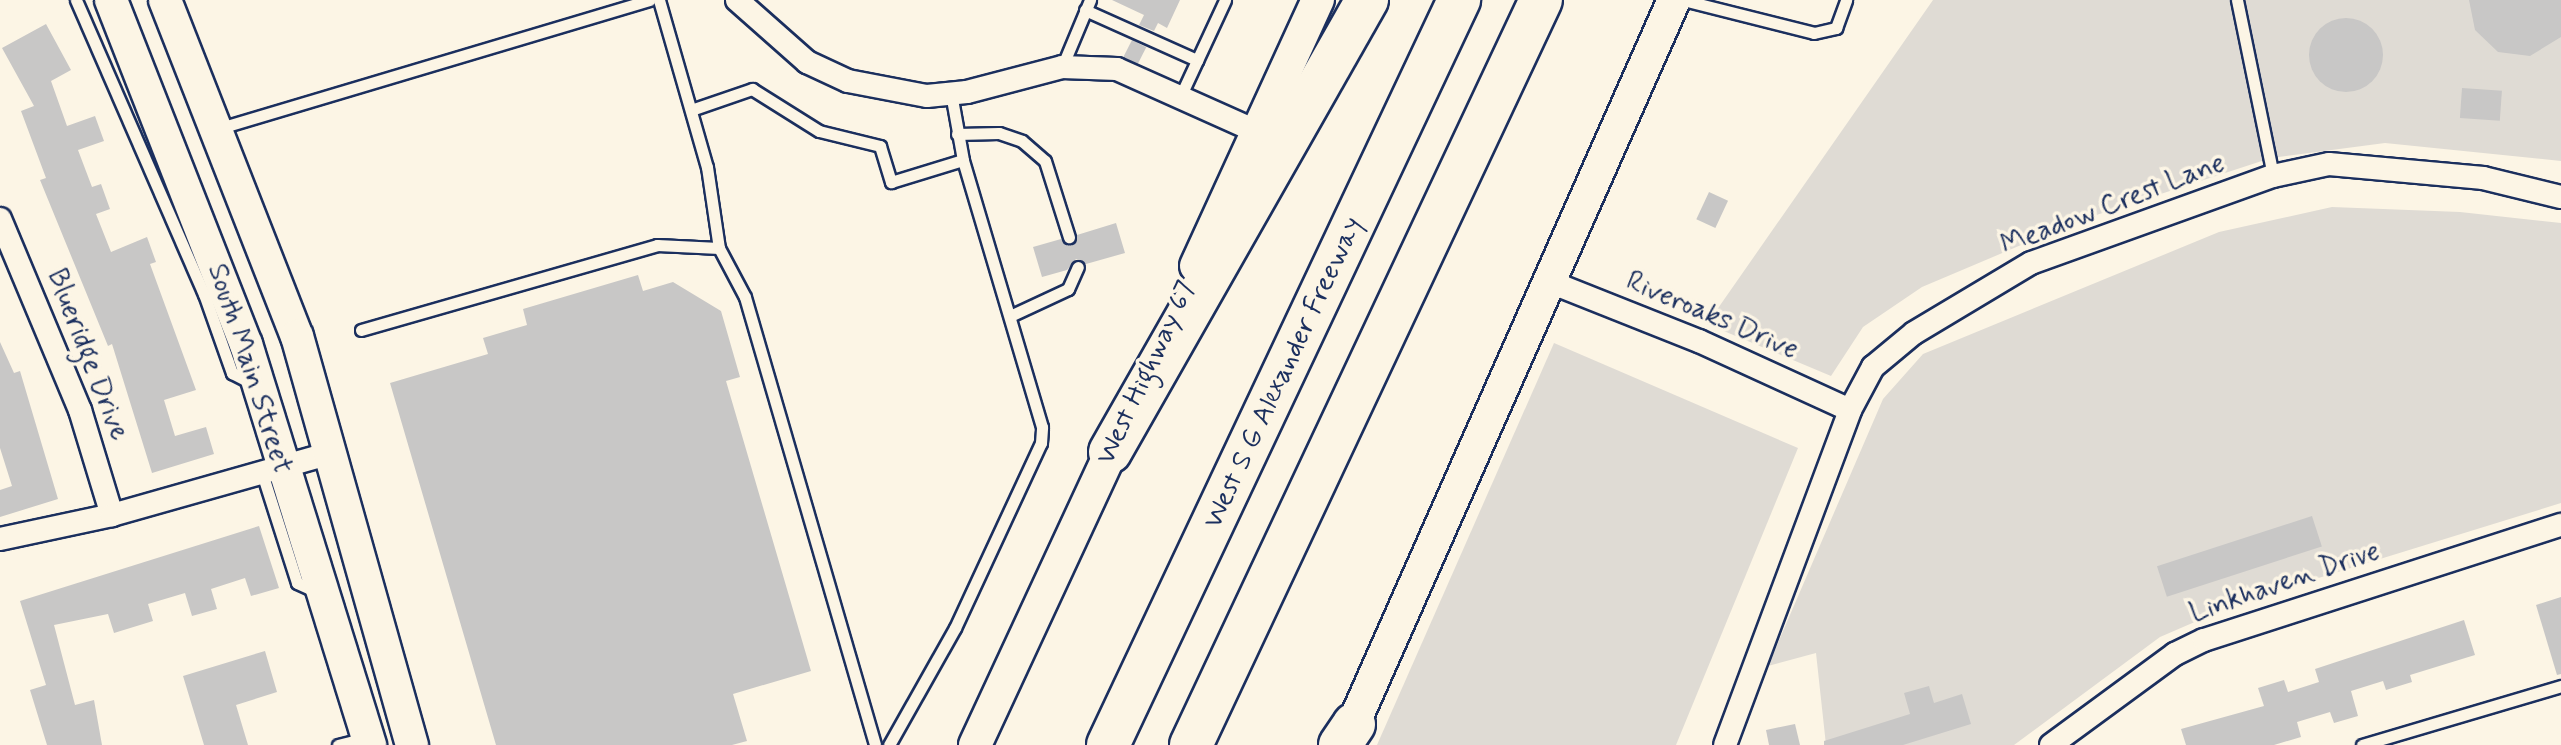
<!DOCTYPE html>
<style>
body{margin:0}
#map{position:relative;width:2561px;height:745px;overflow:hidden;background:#fcf5e5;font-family:Mynerve,sans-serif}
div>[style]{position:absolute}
.green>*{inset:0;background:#dfdbd4}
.building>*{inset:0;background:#c8c7c6;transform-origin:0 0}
.round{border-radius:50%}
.roads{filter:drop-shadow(2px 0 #1b2f5e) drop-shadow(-2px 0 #1b2f5e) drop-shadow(0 2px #1b2f5e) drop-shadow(0 -2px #1b2f5e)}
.lane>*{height:11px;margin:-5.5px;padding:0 5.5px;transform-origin:5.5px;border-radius:5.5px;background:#fcf5e5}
.street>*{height:22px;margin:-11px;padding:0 11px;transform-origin:11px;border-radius:11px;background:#fcf5e5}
.secondary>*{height:32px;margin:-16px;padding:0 16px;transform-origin:16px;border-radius:16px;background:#fcf5e5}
.highway>*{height:42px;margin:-21px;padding:0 21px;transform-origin:21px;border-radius:21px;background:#fcf5e5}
span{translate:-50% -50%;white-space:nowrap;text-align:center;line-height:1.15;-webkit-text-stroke:7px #fcf5e5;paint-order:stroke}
.street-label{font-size:28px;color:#1b2f5e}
</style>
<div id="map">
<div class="green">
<i style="clip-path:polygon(1933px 0,2561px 0,2561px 161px,2385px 143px,2271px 158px,2078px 221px,1922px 287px,1863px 327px,1831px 376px,1707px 324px)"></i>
<i style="clip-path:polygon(2332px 207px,2460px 212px,2561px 223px,2561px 503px,2241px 602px,2160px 637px,2014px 745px,1826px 745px,1816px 653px,1768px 666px,1883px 399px,1923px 354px,2219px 232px)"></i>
<i style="clip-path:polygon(1554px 343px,1798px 448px,1676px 745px,1377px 745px)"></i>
</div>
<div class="building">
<i style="clip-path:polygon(1112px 0,1180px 0,1167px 28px,1158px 23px,1154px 31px,1139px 25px,1144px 15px)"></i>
<i style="clip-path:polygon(2469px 0,2561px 0,2561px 37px,2530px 56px,2498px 52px,2475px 30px)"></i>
<i class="round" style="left:2309px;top:18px;width:74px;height:74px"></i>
<i style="clip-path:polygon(46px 24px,71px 70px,51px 81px,67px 126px,95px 116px,104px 141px,78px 150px,92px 187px,101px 184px,110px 209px,96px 214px,111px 252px,147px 237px,156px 262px,150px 264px,196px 390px,164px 400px,175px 436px,206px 427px,214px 454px,152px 473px,112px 344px,108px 346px,40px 180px,46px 178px,21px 111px,34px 106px,2px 48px)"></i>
<i style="left:1132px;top:40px;width:16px;height:19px;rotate:27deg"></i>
<i style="left:2462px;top:88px;width:40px;height:30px;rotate:4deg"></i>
<i style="left:1709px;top:192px;width:21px;height:30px;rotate:25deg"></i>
<i style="clip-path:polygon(1116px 223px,1125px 253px,1086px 264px,1076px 259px,1067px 270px,1042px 277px,1033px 247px,1061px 239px,1071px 245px,1077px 235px)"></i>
<i style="clip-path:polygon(638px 275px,643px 291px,673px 282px,721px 311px,740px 377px,726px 381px,811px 671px,733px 694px,747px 741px,732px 745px,496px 745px,390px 383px,488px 354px,483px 338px,527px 325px,523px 309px)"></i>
<i style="clip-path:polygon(0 342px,14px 373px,20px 371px,58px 499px,0 517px,0 490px,12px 486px,0 448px)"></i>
<i style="left:2312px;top:516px;width:32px;height:163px;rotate:72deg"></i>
<i style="clip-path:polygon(259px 526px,279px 588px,251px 596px,245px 578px,211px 589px,217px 609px,192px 616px,185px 593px,148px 604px,153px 621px,114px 633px,108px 614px,54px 625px,75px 705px,94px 700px,102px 745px,47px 745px,30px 690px,46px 685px,20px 601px)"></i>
<i style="clip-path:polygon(2561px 597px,2561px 674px,2557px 675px,2536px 605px)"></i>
<i style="clip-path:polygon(2464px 620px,2475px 655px,2410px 675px,2412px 682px,2386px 690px,2383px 681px,2351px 691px,2358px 716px,2334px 723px,2330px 712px,2297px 722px,2301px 737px,2274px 745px,2186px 745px,2181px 729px,2264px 706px,2258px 688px,2284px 680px,2288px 692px,2319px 682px,2315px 669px)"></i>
<i style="clip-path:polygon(265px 651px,277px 692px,236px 705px,248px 745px,204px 745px,183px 676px)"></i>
<i style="clip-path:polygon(1929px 686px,1934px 703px,1962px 694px,1971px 724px,1903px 745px,1824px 745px,1824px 741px,1910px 714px,1904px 693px)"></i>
<i style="clip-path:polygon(1795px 724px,1800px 745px,1769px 745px,1766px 730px)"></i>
</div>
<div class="roads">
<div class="lane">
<i style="left:76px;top:0;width:321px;rotate:66.5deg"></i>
<i style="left:204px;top:294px;width:84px;rotate:70.5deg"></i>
<i style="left:232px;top:373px;width:22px;rotate:27deg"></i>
<i style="left:659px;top:0;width:174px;rotate:74deg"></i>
<i style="left:707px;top:167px;width:82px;rotate:81.6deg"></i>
<i style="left:719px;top:248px;width:55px;rotate:62deg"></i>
<i style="left:745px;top:297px;width:466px;rotate:73.8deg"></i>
<i style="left:1683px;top:0;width:135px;rotate:14.1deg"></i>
<i style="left:1814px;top:33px;width:23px;rotate:-13deg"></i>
<i style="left:1836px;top:28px;width:30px;rotate:-70deg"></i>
<i style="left:2237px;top:0;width:180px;rotate:78.4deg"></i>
<i style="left:1085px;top:10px;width:123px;rotate:24.1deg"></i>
<i style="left:1062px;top:67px;width:73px;rotate:-67.3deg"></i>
<i style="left:1181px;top:95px;width:105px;rotate:-65.1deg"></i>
<i style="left:691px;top:110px;width:65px;rotate:-19deg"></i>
<i style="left:752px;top:89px;width:79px;rotate:32.1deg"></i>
<i style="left:819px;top:131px;width:63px;rotate:13.8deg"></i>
<i style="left:880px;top:146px;width:38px;rotate:73deg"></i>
<i style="left:891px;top:182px;width:75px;rotate:-17deg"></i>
<i style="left:217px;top:129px;width:451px;rotate:-16.6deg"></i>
<i style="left:957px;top:134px;width:42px;rotate:-1.4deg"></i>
<i style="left:999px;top:133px;width:24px;rotate:19deg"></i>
<i style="left:1022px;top:141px;width:30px;rotate:41deg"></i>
<i style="left:1045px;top:161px;width:80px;rotate:72.5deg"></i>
<i style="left:1010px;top:316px;width:64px;rotate:-25deg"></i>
<i style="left:1068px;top:289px;width:24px;rotate:-66deg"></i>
<i style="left:361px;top:330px;width:308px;rotate:-16deg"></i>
<i style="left:657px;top:245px;width:62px;rotate:2.8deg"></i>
<i style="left:262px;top:473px;width:115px;rotate:72.3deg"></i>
<i style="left:297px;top:583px;width:20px;rotate:24deg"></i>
<i style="left:338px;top:745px;width:30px;rotate:-14deg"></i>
<i style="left:889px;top:745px;width:134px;rotate:-60.6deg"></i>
<i style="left:955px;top:628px;width:204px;rotate:-65.1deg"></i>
<i style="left:1041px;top:443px;width:16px;rotate:-86deg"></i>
<i style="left:1042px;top:427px;width:278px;rotate:-106.5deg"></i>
<i style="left:963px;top:160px;width:68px;rotate:-100.2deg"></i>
<i style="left:2362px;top:745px;width:208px;rotate:-16.5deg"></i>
</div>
<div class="street">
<i style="left:737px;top:0;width:94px;rotate:41.5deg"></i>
<i style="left:807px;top:62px;width:45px;rotate:24.9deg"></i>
<i style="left:848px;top:81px;width:80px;rotate:10.8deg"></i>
<i style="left:927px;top:96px;width:40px;rotate:-5.7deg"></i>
<i style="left:967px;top:92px;width:98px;rotate:-14.7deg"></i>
<i style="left:1062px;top:67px;width:55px;rotate:2.1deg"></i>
<i style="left:1117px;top:69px;width:154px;rotate:24.1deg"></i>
<i style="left:0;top:219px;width:207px;rotate:67.3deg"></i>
<i style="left:80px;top:410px;width:110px;rotate:73.1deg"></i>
<i style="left:1548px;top:281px;width:162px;rotate:21.7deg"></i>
<i style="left:1699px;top:341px;width:166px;rotate:24.6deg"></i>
<i style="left:0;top:539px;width:115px;rotate:-12.1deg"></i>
<i style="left:112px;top:515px;width:228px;rotate:-15.8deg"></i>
<i style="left:1725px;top:745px;width:358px;rotate:-69.5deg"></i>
<i style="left:1850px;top:410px;width:49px;rotate:-61.9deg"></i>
<i style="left:1873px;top:367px;width:53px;rotate:-39.7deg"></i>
<i style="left:1914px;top:333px;width:136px;rotate:-30.9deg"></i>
<i style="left:2031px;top:263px;width:257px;rotate:-19.8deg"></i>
<i style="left:2273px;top:176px;width:57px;rotate:-12.1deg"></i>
<i style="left:2329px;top:164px;width:155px;rotate:5.2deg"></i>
<i style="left:2483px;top:178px;width:80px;rotate:13.7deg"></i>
<i style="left:2051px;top:745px;width:154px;rotate:-36.3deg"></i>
<i style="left:2175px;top:654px;width:32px;rotate:-26deg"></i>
<i style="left:2204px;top:640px;width:375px;rotate:-17.9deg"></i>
</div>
<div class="secondary">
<i style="left:111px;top:0;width:370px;rotate:68.6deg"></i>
<i style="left:246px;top:344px;width:420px;rotate:72.8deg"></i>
<i style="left:165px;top:0;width:361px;rotate:68.6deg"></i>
<i style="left:297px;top:336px;width:425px;rotate:74.3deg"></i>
<i style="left:1196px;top:266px;width:293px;rotate:-65.4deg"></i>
<i style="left:975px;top:745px;width:345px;rotate:-65.1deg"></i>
<i style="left:1344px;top:745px;width:815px;rotate:-66.11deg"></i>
</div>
<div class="highway">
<i style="left:1110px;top:452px;width:520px;rotate:-60.38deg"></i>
<i style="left:1108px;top:745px;width:824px;rotate:-64.77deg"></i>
<i style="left:1191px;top:745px;width:823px;rotate:-64.84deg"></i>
<i style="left:1340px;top:745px;width:25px;rotate:-56deg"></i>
</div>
</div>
<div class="street-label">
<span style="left:2113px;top:205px;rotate:-21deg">Meadow Crest Lane</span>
<span style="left:1712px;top:316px;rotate:23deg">Riveroaks Drive</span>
<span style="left:87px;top:355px;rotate:69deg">Blueridge Drive</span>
<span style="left:249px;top:369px;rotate:72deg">South Main Street</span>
<span style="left:1147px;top:373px;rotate:-65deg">West Highway 67</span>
<span style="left:1284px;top:373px;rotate:-65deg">West S G Alexander Freeway</span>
<span style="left:2285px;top:583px;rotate:-19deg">Linkhaven Drive</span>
</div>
</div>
